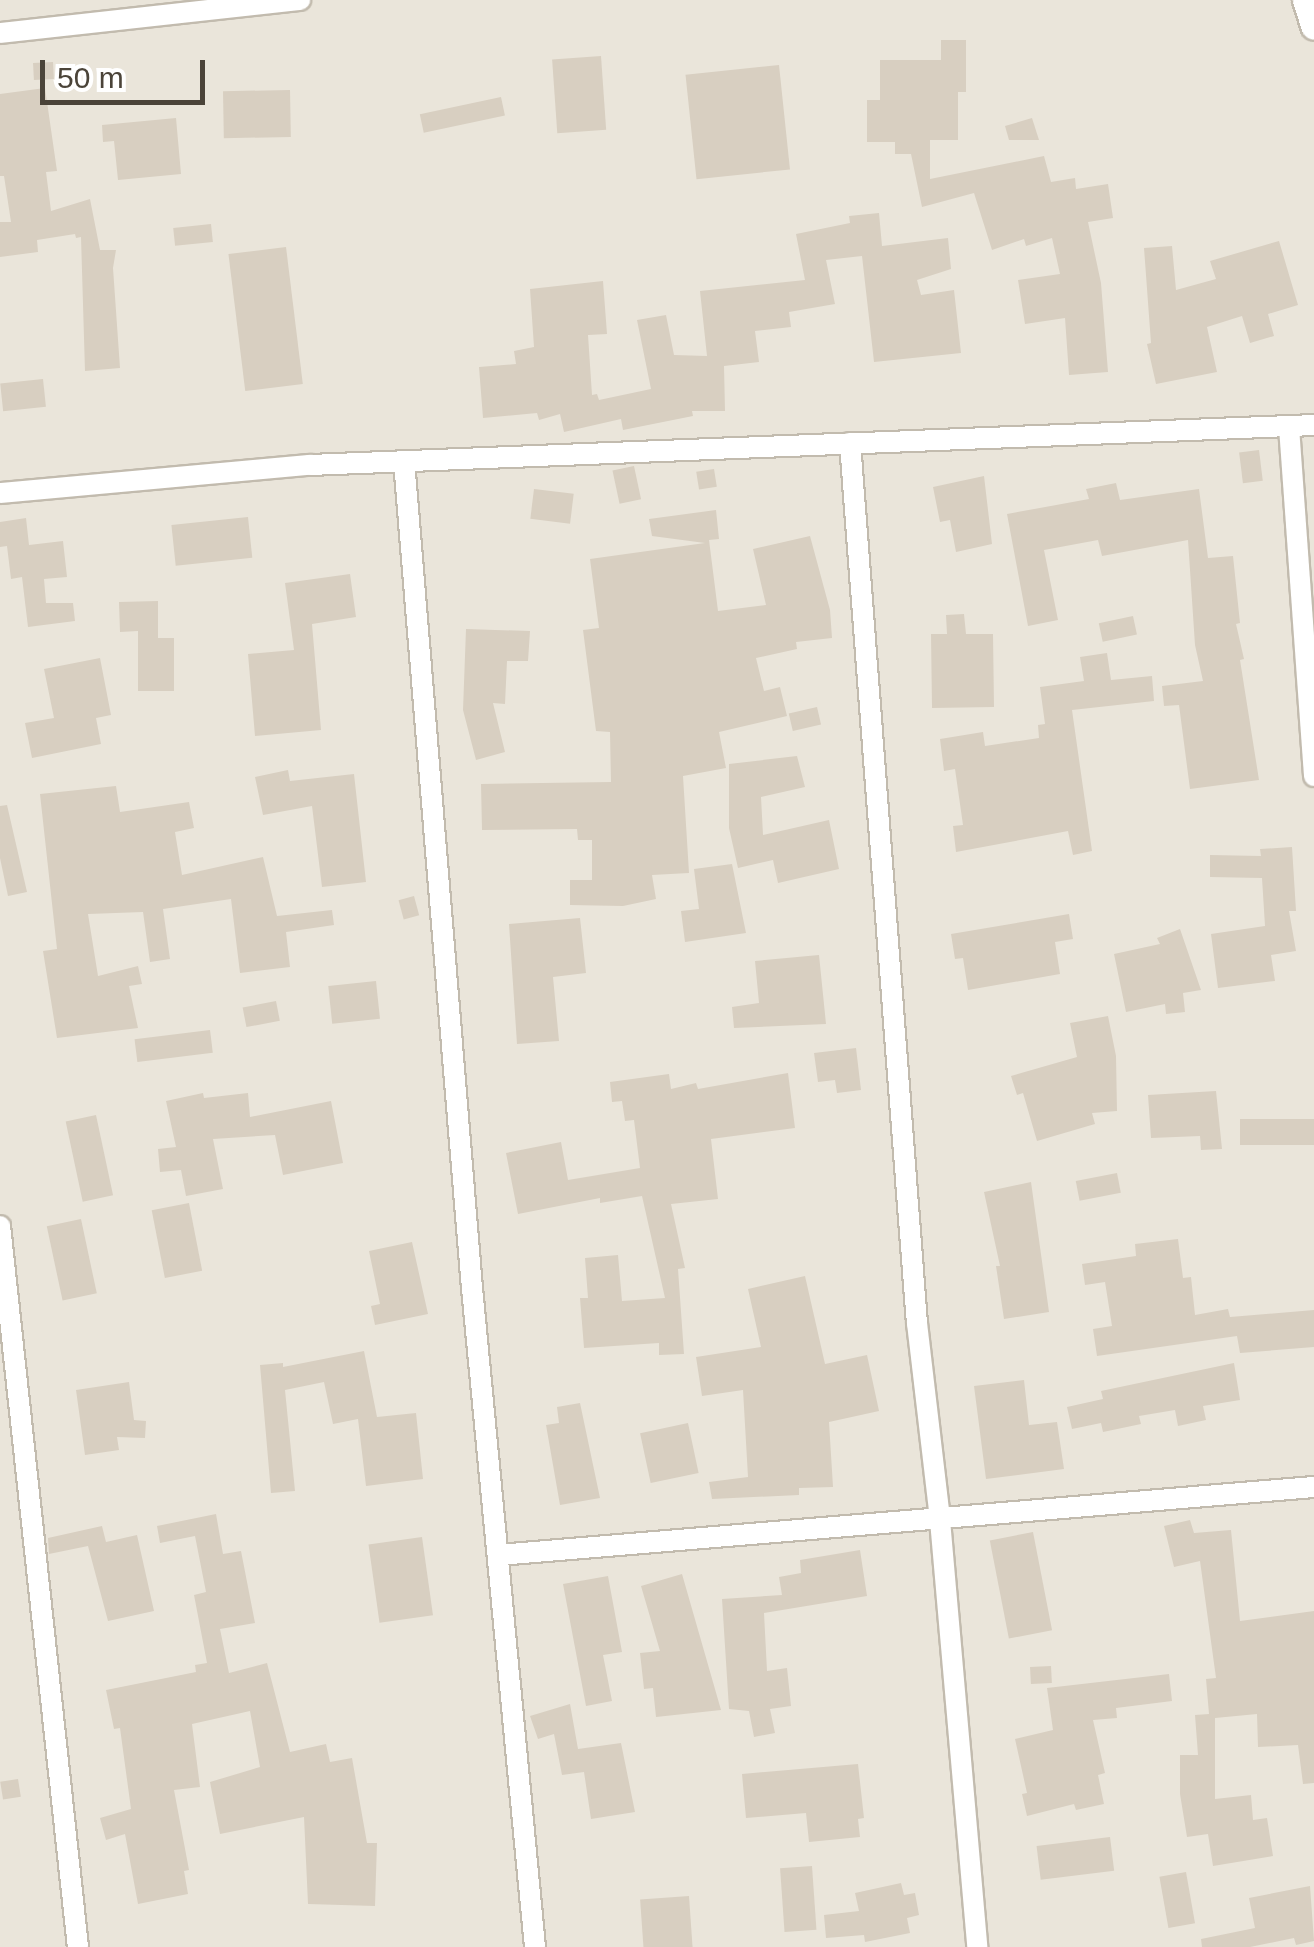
<!DOCTYPE html>
<style>
body{margin:0}
#map{position:relative;width:1314px;height:1947px;overflow:hidden;background:#f6f3ec;font-family:Helvetica,sans-serif}
div>[style]{position:absolute}
.residential>*{inset:0;background:#eae5da;transform-origin:0 0}
.building>*{inset:0;background:#d8cfc1;transform-origin:0 0}
.roads{filter:drop-shadow(2px 0 #c2bbae) drop-shadow(-2px 0 #c2bbae) drop-shadow(0 2px #c2bbae) drop-shadow(0 -2px #c2bbae)}
.minor>*{height:20px;margin:-10px;padding:0 10px;transform-origin:10px;border-radius:10px;background:#fff}
.tertiary>*{height:25px;margin:-12.5px;padding:0 12.5px;transform-origin:12.5px;border-radius:12.5px;background:#fff}
span{translate:-50% -50%;white-space:nowrap;text-align:center;line-height:1.15;-webkit-text-stroke:9px #fff;paint-order:stroke}
.scale{position:absolute;left:40px;top:60px;width:165px;height:45px;box-sizing:border-box;border:5px solid #4b4439;border-top:0;padding-left:12px;font-size:30px;line-height:35px;white-space:nowrap;color:#4b4439;-webkit-text-stroke:8px #fff;paint-order:stroke}
</style>
<div id="map">
<div class="residential">
<i style="left:0;top:0;width:1314px;height:1947px"></i>
</div>
<div class="building">
<i style="clip-path:polygon(941px 40px,966px 40px,966px 92px,958px 92px,958px 140px,930px 140px,930px 179px,1044px 156px,1051px 182px,1075px 178px,1076px 189px,1108px 184px,1113px 218px,1088px 222px,1101px 283px,1108px 372px,1069px 375px,1065px 318px,1025px 324px,1018px 280px,1060px 274px,1052px 238px,1026px 246px,1024px 239px,992px 250px,974px 193px,922px 207px,911px 154px,895px 154px,895px 142px,867px 142px,867px 100px,880px 100px,880px 60px,941px 60px)"></i>
<i style="left:601px;top:56px;width:74px;height:49px;rotate:86deg"></i>
<i style="left:53px;top:62px;width:17px;height:20px;rotate:87deg"></i>
<i style="left:779px;top:65px;width:105px;height:94px;rotate:84deg"></i>
<i style="clip-path:polygon(45px 88px,57px 171px,46px 172px,51px 211px,90px 199px,100px 250px,116px 250px,113px 268px,120px 368px,85px 371px,81px 237px,76px 238px,75px 234px,37px 240px,38px 252px,0 257px,0 222px,11px 222px,4px 176px,0 176px,0 94px)"></i>
<i style="left:290px;top:90px;width:47px;height:67px;rotate:89deg"></i>
<i style="left:501px;top:97px;width:19px;height:83px;rotate:78deg"></i>
<i style="clip-path:polygon(176px 118px,181px 174px,118px 180px,114px 141px,103px 142px,102px 125px)"></i>
<i style="clip-path:polygon(1032px 118px,1039px 140px,1009px 140px,1005px 126px)"></i>
<i style="clip-path:polygon(879px 213px,882px 246px,948px 238px,951px 269px,917px 280px,921px 295px,954px 290px,961px 353px,874px 362px,862px 256px,826px 260px,835px 304px,789px 312px,791px 327px,755px 331px,759px 362px,724px 366px,725px 411px,692px 411px,693px 416px,623px 430px,621px 419px,564px 432px,560px 414px,539px 420px,537px 413px,483px 418px,479px 367px,516px 364px,514px 351px,534px 347px,530px 289px,603px 281px,607px 334px,588px 335px,592px 395px,597px 394px,599px 400px,651px 389px,637px 320px,666px 315px,674px 355px,707px 356px,700px 291px,805px 280px,796px 234px,850px 223px,849px 216px)"></i>
<i style="left:211px;top:224px;width:18px;height:38px;rotate:84deg"></i>
<i style="clip-path:polygon(1279px 241px,1298px 305px,1268px 314px,1274px 336px,1250px 343px,1242px 316px,1207px 327px,1217px 372px,1156px 384px,1147px 344px,1151px 343px,1144px 248px,1172px 246px,1176px 290px,1216px 279px,1210px 261px)"></i>
<i style="left:286px;top:247px;width:138px;height:58px;rotate:83deg"></i>
<i style="left:43px;top:379px;width:28px;height:43px;rotate:84deg"></i>
<i style="left:1259px;top:450px;width:31px;height:20px;rotate:83deg"></i>
<i style="left:634px;top:466px;width:34px;height:22px;rotate:78deg"></i>
<i style="left:714px;top:469px;width:18px;height:18px;rotate:81deg"></i>
<i style="clip-path:polygon(984px 476px,992px 544px,956px 552px,950px 520px,940px 522px,933px 487px)"></i>
<i style="clip-path:polygon(1116px 483px,1120px 500px,1199px 489px,1208px 558px,1233px 556px,1240px 623px,1236px 624px,1244px 659px,1240px 660px,1259px 780px,1190px 789px,1179px 705px,1164px 706px,1162px 686px,1203px 681px,1195px 645px,1188px 540px,1102px 556px,1098px 540px,1044px 550px,1058px 620px,1028px 626px,1007px 514px,1089px 499px,1086px 489px)"></i>
<i style="left:534px;top:489px;width:40px;height:30px;rotate:7deg"></i>
<i style="clip-path:polygon(716px 510px,719px 539px,709px 540px,718px 611px,766px 605px,753px 549px,810px 536px,830px 610px,832px 638px,796px 642px,797px 649px,756px 658px,764px 691px,780px 687px,787px 716px,719px 732px,726px 768px,683px 776px,689px 873px,652px 875px,656px 899px,623px 906px,570px 905px,570px 880px,592px 880px,592px 840px,578px 840px,577px 829px,482px 830px,481px 784px,611px 782px,610px 732px,596px 731px,583px 630px,599px 628px,590px 559px,705px 543px,652px 536px,649px 519px)"></i>
<i style="left:248px;top:517px;width:41px;height:77px;rotate:84deg"></i>
<i style="clip-path:polygon(26px 518px,29px 545px,63px 541px,67px 577px,44px 579px,46px 603px,73px 603px,75px 621px,28px 627px,22px 577px,11px 579px,7px 546px,0 547px,0 522px)"></i>
<i style="clip-path:polygon(350px 574px,356px 617px,312px 624px,321px 730px,255px 736px,248px 654px,294px 650px,285px 583px)"></i>
<i style="clip-path:polygon(158px 601px,158px 638px,174px 638px,174px 691px,138px 691px,138px 631px,120px 632px,119px 602px)"></i>
<i style="clip-path:polygon(964px 614px,966px 634px,993px 634px,994px 707px,932px 708px,931px 634px,947px 634px,946px 615px)"></i>
<i style="left:1133px;top:616px;width:19px;height:35px;rotate:78deg"></i>
<i style="clip-path:polygon(466px 629px,530px 631px,528px 661px,507px 661px,505px 704px,493px 703px,505px 752px,476px 760px,463px 710px)"></i>
<i style="clip-path:polygon(1107px 653px,1111px 680px,1152px 676px,1154px 701px,1072px 710px,1092px 851px,1073px 855px,1068px 831px,956px 852px,953px 826px,963px 825px,955px 769px,944px 771px,940px 739px,983px 732px,985px 746px,1039px 738px,1038px 725px,1045px 724px,1040px 687px,1084px 681px,1080px 657px)"></i>
<i style="clip-path:polygon(100px 658px,111px 715px,96px 718px,101px 744px,32px 758px,25px 723px,54px 718px,44px 669px)"></i>
<i style="left:817px;top:707px;width:18px;height:29px;rotate:77deg"></i>
<i style="clip-path:polygon(797px 756px,805px 787px,761px 797px,763px 835px,829px 820px,839px 869px,778px 883px,773px 860px,738px 868px,729px 828px,729px 764px)"></i>
<i style="clip-path:polygon(288px 770px,290px 781px,354px 774px,366px 882px,322px 887px,312px 806px,263px 815px,255px 777px)"></i>
<i style="clip-path:polygon(116px 786px,120px 812px,189px 802px,194px 828px,175px 832px,182px 875px,263px 857px,277px 916px,332px 910px,334px 925px,286px 932px,290px 967px,240px 973px,231px 899px,163px 909px,170px 959px,150px 962px,143px 912px,88px 914px,98px 976px,138px 966px,142px 984px,129px 986px,138px 1028px,57px 1038px,43px 951px,57px 949px,40px 794px)"></i>
<i style="clip-path:polygon(7px 805px,27px 892px,8px 896px,0 858px,0 806px)"></i>
<i style="clip-path:polygon(1292px 847px,1296px 911px,1289px 911px,1296px 951px,1271px 955px,1275px 981px,1218px 988px,1211px 934px,1265px 926px,1262px 878px,1210px 877px,1210px 855px,1261px 856px,1260px 849px)"></i>
<i style="clip-path:polygon(732px 864px,746px 933px,685px 942px,681px 911px,699px 909px,694px 869px)"></i>
<i style="left:414px;top:896px;width:20px;height:16px;rotate:75deg"></i>
<i style="clip-path:polygon(1069px 914px,1073px 939px,1055px 942px,1060px 974px,968px 990px,963px 958px,955px 959px,951px 934px)"></i>
<i style="clip-path:polygon(580px 918px,586px 973px,553px 977px,559px 1041px,517px 1044px,509px 924px)"></i>
<i style="clip-path:polygon(1180px 929px,1201px 990px,1183px 993px,1185px 1012px,1166px 1014px,1165px 1004px,1126px 1012px,1114px 954px,1160px 944px,1157px 938px)"></i>
<i style="clip-path:polygon(819px 955px,826px 1024px,734px 1028px,732px 1007px,759px 1003px,755px 961px)"></i>
<i style="left:376px;top:981px;width:38px;height:48px;rotate:84deg"></i>
<i style="left:276px;top:1001px;width:20px;height:34px;rotate:79deg"></i>
<i style="clip-path:polygon(1108px 1016px,1116px 1056px,1117px 1111px,1092px 1113px,1095px 1124px,1037px 1141px,1023px 1093px,1017px 1095px,1011px 1076px,1077px 1057px,1070px 1023px)"></i>
<i style="left:210px;top:1030px;width:23px;height:76px;rotate:83deg"></i>
<i style="clip-path:polygon(856px 1048px,861px 1090px,837px 1093px,835px 1080px,818px 1082px,814px 1053px)"></i>
<i style="clip-path:polygon(788px 1073px,795px 1128px,711px 1139px,718px 1199px,671px 1204px,685px 1268px,678px 1269px,684px 1354px,659px 1355px,659px 1343px,584px 1348px,580px 1298px,588px 1298px,585px 1258px,618px 1255px,622px 1301px,665px 1298px,642px 1196px,600px 1203px,600px 1198px,518px 1214px,506px 1153px,561px 1142px,568px 1180px,640px 1168px,634px 1120px,625px 1121px,622px 1101px,612px 1102px,610px 1082px,669px 1074px,671px 1089px,696px 1083px,698px 1089px)"></i>
<i style="clip-path:polygon(1216px 1091px,1222px 1149px,1201px 1150px,1200px 1136px,1151px 1138px,1148px 1095px)"></i>
<i style="clip-path:polygon(203px 1093px,204px 1098px,248px 1093px,250px 1117px,331px 1101px,343px 1163px,283px 1175px,275px 1135px,213px 1139px,223px 1189px,186px 1196px,181px 1170px,160px 1172px,158px 1149px,176px 1147px,166px 1101px)"></i>
<i style="left:96px;top:1115px;width:82px;height:31px;rotate:78deg"></i>
<i style="left:1314px;top:1119px;width:26px;height:74px;rotate:90deg"></i>
<i style="left:1117px;top:1173px;width:20px;height:42px;rotate:79deg"></i>
<i style="clip-path:polygon(1031px 1182px,1049px 1312px,1004px 1319px,996px 1266px,1000px 1266px,984px 1192px)"></i>
<i style="left:189px;top:1203px;width:69px;height:38px;rotate:79deg"></i>
<i style="left:81px;top:1219px;width:76px;height:35px;rotate:78deg"></i>
<i style="clip-path:polygon(1178px 1239px,1183px 1278px,1191px 1277px,1195px 1315px,1228px 1309px,1230px 1317px,1314px 1310px,1314px 1347px,1240px 1353px,1237px 1336px,1097px 1356px,1093px 1329px,1112px 1326px,1105px 1282px,1085px 1285px,1082px 1264px,1136px 1256px,1135px 1244px)"></i>
<i style="clip-path:polygon(412px 1242px,428px 1314px,375px 1325px,371px 1306px,380px 1304px,369px 1251px)"></i>
<i style="clip-path:polygon(805px 1276px,825px 1364px,867px 1355px,879px 1411px,829px 1422px,833px 1487px,799px 1488px,799px 1495px,712px 1499px,709px 1482px,748px 1477px,743px 1390px,702px 1396px,696px 1357px,761px 1347px,748px 1289px)"></i>
<i style="clip-path:polygon(364px 1351px,377px 1417px,416px 1413px,423px 1479px,366px 1486px,358px 1419px,333px 1424px,324px 1382px,285px 1390px,295px 1491px,271px 1493px,260px 1365px,283px 1363px,283px 1367px)"></i>
<i style="clip-path:polygon(1234px 1363px,1240px 1400px,1203px 1406px,1206px 1420px,1178px 1426px,1175px 1410px,1139px 1416px,1141px 1424px,1103px 1432px,1101px 1423px,1072px 1429px,1067px 1407px,1103px 1399px,1101px 1391px)"></i>
<i style="clip-path:polygon(1024px 1380px,1029px 1425px,1057px 1422px,1064px 1469px,986px 1479px,974px 1386px)"></i>
<i style="clip-path:polygon(129px 1382px,134px 1420px,146px 1421px,145px 1438px,117px 1437px,119px 1450px,85px 1455px,76px 1390px)"></i>
<i style="clip-path:polygon(580px 1403px,600px 1498px,560px 1505px,546px 1425px,559px 1423px,557px 1407px)"></i>
<i style="left:688px;top:1423px;width:51px;height:49px;rotate:78deg"></i>
<i style="clip-path:polygon(216px 1514px,223px 1554px,241px 1551px,255px 1623px,220px 1629px,229px 1673px,267px 1663px,290px 1752px,326px 1744px,330px 1762px,352px 1758px,367px 1843px,377px 1843px,375px 1906px,308px 1904px,304px 1817px,220px 1834px,210px 1782px,260px 1767px,250px 1711px,192px 1724px,200px 1787px,174px 1790px,189px 1870px,184px 1871px,188px 1894px,138px 1904px,125px 1834px,106px 1840px,100px 1818px,131px 1809px,120px 1728px,114px 1729px,106px 1690px,196px 1672px,195px 1665px,207px 1663px,194px 1595px,206px 1592px,195px 1536px,160px 1543px,157px 1526px)"></i>
<i style="clip-path:polygon(1190px 1520px,1194px 1533px,1231px 1530px,1240px 1621px,1314px 1611px,1314px 1783px,1303px 1784px,1298px 1745px,1258px 1747px,1257px 1714px,1215px 1718px,1215px 1799px,1251px 1795px,1253px 1820px,1267px 1818px,1273px 1856px,1213px 1866px,1208px 1834px,1187px 1837px,1180px 1794px,1180px 1755px,1198px 1755px,1195px 1715px,1209px 1714px,1206px 1679px,1216px 1678px,1200px 1561px,1174px 1567px,1164px 1526px)"></i>
<i style="clip-path:polygon(102px 1526px,106px 1542px,137px 1535px,154px 1611px,108px 1621px,88px 1546px,49px 1554px,48px 1538px)"></i>
<i style="left:1033px;top:1532px;width:100px;height:44px;rotate:79deg"></i>
<i style="left:422px;top:1537px;width:79px;height:54px;rotate:82deg"></i>
<i style="clip-path:polygon(860px 1550px,867px 1596px,764px 1613px,767px 1671px,787px 1668px,791px 1706px,770px 1709px,775px 1733px,754px 1737px,749px 1711px,729px 1709px,722px 1599px,782px 1595px,779px 1577px,801px 1573px,800px 1560px)"></i>
<i style="clip-path:polygon(682px 1574px,721px 1710px,656px 1717px,653px 1688px,644px 1689px,640px 1653px,660px 1651px,641px 1586px)"></i>
<i style="clip-path:polygon(608px 1576px,622px 1652px,603px 1655px,612px 1701px,586px 1706px,563px 1584px)"></i>
<i style="left:1051px;top:1666px;width:17px;height:21px;rotate:87deg"></i>
<i style="clip-path:polygon(1169px 1674px,1172px 1701px,1116px 1708px,1117px 1718px,1093px 1720px,1105px 1773px,1098px 1775px,1104px 1804px,1076px 1810px,1074px 1804px,1027px 1816px,1022px 1794px,1027px 1793px,1015px 1739px,1053px 1730px,1047px 1688px)"></i>
<i style="clip-path:polygon(570px 1704px,578px 1749px,621px 1743px,635px 1812px,591px 1819px,584px 1772px,562px 1775px,554px 1734px,538px 1739px,530px 1716px)"></i>
<i style="clip-path:polygon(858px 1764px,864px 1818px,858px 1819px,860px 1837px,809px 1842px,806px 1813px,746px 1818px,742px 1774px)"></i>
<i style="left:18px;top:1779px;width:18px;height:18px;rotate:81deg"></i>
<i style="left:1110px;top:1837px;width:34px;height:74px;rotate:83deg"></i>
<i style="left:812px;top:1866px;width:64px;height:32px;rotate:86deg"></i>
<i style="left:1186px;top:1872px;width:52px;height:27px;rotate:80deg"></i>
<i style="clip-path:polygon(901px 1883px,904px 1895px,915px 1893px,919px 1915px,907px 1918px,910px 1933px,865px 1942px,864px 1935px,826px 1938px,824px 1915px,859px 1911px,855px 1893px)"></i>
<i style="clip-path:polygon(1310px 1886px,1314px 1941px,1296px 1945px,1294px 1938px,1250px 1947px,1202px 1947px,1201px 1939px,1255px 1928px,1249px 1898px)"></i>
<i style="left:689px;top:1896px;width:51px;height:49px;rotate:86deg"></i>
</div>
<div class="roads">
<div class="minor">
<i style="left:0;top:33px;width:302px;rotate:-6.3deg"></i>
<i style="left:1289px;top:427px;width:350px;rotate:85.9deg"></i>
<i style="left:850px;top:443px;width:883px;rotate:85.65deg"></i>
<i style="left:917px;top:1323px;width:198px;rotate:83.3deg"></i>
<i style="left:940px;top:1520px;width:429px;rotate:85deg"></i>
<i style="left:404px;top:461px;width:830px;rotate:85.3deg"></i>
<i style="left:472px;top:1288px;width:662px;rotate:84.54deg"></i>
<i style="left:0;top:493px;width:311px;rotate:-5.2deg"></i>
<i style="left:310px;top:465px;width:1005px;rotate:-2.28deg"></i>
<i style="left:0;top:1226px;width:725px;rotate:83.83deg"></i>
<i style="left:499px;top:1555px;width:818px;rotate:-4.77deg"></i>
</div>
<div class="tertiary">
<i style="left:1305px;top:0;width:28px;rotate:72deg"></i>
</div>
</div>
<div class="scale">50 m</div>
</div>
